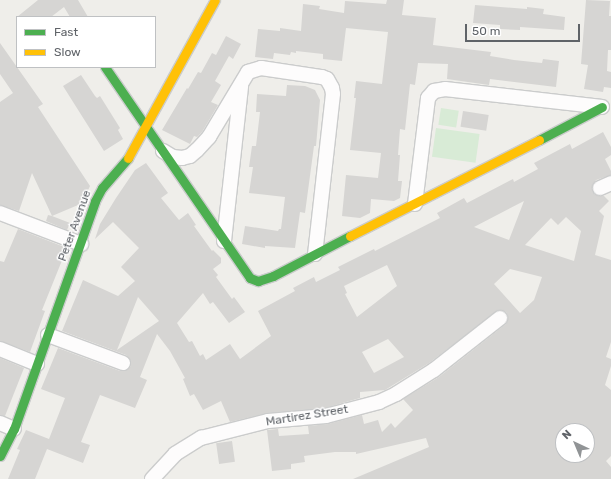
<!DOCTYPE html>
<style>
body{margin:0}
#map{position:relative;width:611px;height:479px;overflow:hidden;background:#efeeea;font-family:Rubik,sans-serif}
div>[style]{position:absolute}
.green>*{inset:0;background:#d8ebd6;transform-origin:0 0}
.building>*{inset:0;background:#d6d5d3;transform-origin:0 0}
.roads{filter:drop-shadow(1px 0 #cbcccc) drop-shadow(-1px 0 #cbcccc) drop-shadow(0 1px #cbcccc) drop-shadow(0 -1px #cbcccc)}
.street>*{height:14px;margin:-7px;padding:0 7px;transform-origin:7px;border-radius:7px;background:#fdfcfc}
.fast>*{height:9px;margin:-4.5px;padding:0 4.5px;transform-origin:4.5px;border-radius:4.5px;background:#4caf50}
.slow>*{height:9px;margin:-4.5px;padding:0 4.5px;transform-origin:4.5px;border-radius:4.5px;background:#ffc107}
span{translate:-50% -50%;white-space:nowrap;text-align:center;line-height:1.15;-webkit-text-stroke:3px #fff;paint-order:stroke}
.street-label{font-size:12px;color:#5f6368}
.legend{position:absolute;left:16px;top:16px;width:140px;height:52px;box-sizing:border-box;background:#fff;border:1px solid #bfc1c3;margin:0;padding:5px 7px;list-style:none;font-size:12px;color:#5f6368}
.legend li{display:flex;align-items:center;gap:8px;height:20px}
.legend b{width:20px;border:1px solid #bfc1c3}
.north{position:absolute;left:555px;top:423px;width:40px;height:40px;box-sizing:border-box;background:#fff;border:1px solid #bfc1c3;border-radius:50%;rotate:316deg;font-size:11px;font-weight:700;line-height:16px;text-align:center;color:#5f6368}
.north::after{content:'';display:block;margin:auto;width:14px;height:18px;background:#919496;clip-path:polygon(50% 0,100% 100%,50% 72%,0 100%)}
.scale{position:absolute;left:465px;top:24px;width:115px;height:18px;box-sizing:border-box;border:2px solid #5f6368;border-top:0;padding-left:5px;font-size:12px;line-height:14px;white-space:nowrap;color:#5f6368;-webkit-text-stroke:3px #fff;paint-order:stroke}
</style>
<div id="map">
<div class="green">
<i style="left:441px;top:108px;width:18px;height:17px;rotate:9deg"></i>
<i style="left:436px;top:128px;width:44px;height:29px;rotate:8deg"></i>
</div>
<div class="building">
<i style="clip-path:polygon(38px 0,78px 0,88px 17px,70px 17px,64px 7px,51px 17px,17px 17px)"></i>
<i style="clip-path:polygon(387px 0,404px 0,402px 15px,436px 18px,433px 45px,491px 52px,490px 56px,514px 60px,542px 63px,543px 59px,559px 61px,556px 87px,490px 79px,489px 85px,447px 79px,448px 64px,418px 63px,415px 85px,410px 84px,405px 130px,400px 129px,398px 155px,400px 155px,398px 181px,402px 181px,400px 198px,394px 201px,371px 199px,370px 213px,360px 218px,342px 216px,346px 175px,378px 178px,381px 153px,350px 150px,356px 98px,354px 98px,356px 81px,382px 84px,388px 32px,346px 28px,342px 61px,323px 59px,323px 54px,296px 51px,296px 53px,291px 52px,290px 55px,274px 53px,273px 59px,255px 57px,258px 29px,280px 31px,280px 28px,301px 31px,303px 4px,320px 6px,319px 9px,344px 13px,345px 1px,386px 4px)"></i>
<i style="clip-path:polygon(586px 0,610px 1px,609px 16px,611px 16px,611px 50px,608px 50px,607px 71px,611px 72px,611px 88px,604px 87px,603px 92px,584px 89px,588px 65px,581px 64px)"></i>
<i style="clip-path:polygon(475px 5px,527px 9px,527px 7px,544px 9px,543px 14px,565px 17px,564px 30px,520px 27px,520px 30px,500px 29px,500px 25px,473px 23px)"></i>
<i style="clip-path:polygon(226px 36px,241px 44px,233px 59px,229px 56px,215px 81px,221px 85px,211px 102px,218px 105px,202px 132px,197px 137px,194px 136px,190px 144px,162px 130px,187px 88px,188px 89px,198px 72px,201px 73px,212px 53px,216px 55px)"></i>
<i style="clip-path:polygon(0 43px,43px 104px,38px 107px,90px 186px,84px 199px,78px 205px,52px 216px,70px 223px,67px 230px,46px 221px,48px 215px,52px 216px,32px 173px,19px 211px,0 205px,0 102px,13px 93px,0 74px)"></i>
<i style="clip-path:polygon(81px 75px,95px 96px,97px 98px,100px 96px,120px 128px,118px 130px,123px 139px,104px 151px,63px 86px)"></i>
<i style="clip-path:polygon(287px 85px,305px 86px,315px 90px,320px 100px,316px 146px,314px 146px,305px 213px,300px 212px,295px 248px,265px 246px,265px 248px,242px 244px,245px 226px,278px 231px,279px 229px,281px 229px,285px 197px,249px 193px,253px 167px,249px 167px,252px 146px,256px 146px,260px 112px,256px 112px,257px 94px,286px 96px)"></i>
<i style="left:463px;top:111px;width:26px;height:16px;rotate:9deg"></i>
<i style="clip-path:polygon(evenodd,603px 132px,611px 147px,611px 155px,605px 159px,611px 171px,611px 175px,596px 180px,592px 188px,595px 195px,604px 196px,609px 201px,599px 211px,604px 216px,595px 255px,611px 260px,611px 342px,606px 357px,611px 359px,611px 366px,605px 385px,611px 390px,611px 456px,606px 461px,611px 467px,611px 479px,353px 479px,429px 447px,426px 438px,356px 454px,356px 452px,335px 452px,304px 456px,305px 462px,291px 464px,291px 469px,272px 471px,267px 430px,278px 429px,279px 436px,309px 434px,308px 426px,328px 424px,362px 415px,364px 424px,378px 420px,382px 432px,391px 423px,395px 428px,413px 410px,403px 399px,439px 377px,506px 324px,508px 316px,506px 312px,499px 310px,429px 363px,385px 390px,360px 392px,360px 398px,325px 408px,267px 413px,230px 422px,221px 401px,203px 410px,194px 394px,190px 396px,183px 379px,185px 378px,170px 351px,157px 334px,140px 377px,147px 380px,135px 408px,100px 395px,81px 442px,90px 445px,83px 463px,47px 449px,35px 479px,8px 479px,20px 450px,17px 449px,26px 430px,49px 439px,65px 398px,41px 389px,58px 348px,120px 371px,125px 371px,131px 366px,131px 361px,126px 355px,62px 331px,83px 280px,118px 296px,135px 281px,121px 267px,139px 248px,113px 222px,95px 239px,100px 224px,116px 198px,135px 170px,146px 163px,168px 193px,161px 198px,179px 220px,188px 213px,196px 225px,194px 226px,212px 251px,213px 250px,221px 258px,221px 263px,213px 269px,218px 275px,216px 277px,232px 299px,234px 297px,245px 312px,229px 323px,213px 302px,210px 304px,203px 293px,177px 323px,189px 342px,192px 341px,200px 356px,203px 354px,206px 360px,230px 344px,240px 359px,271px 336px,258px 311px,295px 291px,293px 288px,314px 277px,316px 282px,340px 270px,338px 267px,374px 249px,375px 251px,440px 218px,437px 213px,464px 198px,467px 203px,513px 179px,514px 182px,538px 169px,534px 163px,570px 144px,572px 149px,603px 132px,524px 201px,509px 240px,474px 227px,524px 201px,603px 132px,566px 217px,581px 231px,574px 261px,525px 245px,551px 218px,558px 225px,566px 217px,603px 132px,387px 265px,397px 286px,357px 317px,345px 294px,347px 293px,344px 286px,387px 265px,603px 132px,510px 269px,542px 277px,534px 300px,520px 313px,494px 284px,510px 269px,603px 132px,138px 297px,159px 321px,117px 350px,138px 297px,603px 132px,388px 339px,404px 357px,374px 373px,362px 352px,388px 339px,603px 132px,563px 431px,587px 431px,587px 455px,563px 455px,563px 431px)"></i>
<i style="clip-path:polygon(18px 229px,67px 248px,42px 310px,45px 311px,30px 352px,0 341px,0 261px,4px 262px)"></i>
<i style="clip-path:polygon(0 358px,24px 368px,5px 416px,0 415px)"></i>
<i style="left:232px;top:441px;width:21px;height:16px;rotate:82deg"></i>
</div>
<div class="roads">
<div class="street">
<i style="left:163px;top:151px;width:12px;rotate:31deg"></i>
<i style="left:173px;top:157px;width:9px;rotate:6deg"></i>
<i style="left:182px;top:158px;width:8px;rotate:-14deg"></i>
<i style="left:190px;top:156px;width:9px;rotate:-41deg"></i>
<i style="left:197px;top:150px;width:18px;rotate:-47deg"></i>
<i style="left:209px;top:137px;width:76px;rotate:-59deg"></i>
<i style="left:248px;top:72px;width:14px;rotate:-17deg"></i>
<i style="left:261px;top:68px;width:62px;rotate:8.4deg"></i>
<i style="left:322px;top:77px;width:5px;rotate:22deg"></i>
<i style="left:327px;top:79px;width:10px;rotate:61deg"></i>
<i style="left:332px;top:88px;width:6px;rotate:81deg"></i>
<i style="left:333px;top:94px;width:161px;rotate:96.4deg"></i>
<i style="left:600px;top:188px;width:12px;rotate:-24deg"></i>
<i style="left:415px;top:204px;width:107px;rotate:-83deg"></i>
<i style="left:428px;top:98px;width:9px;rotate:-49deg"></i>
<i style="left:434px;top:91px;width:11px;rotate:-10deg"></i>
<i style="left:445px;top:89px;width:158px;rotate:6.5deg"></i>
<i style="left:0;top:213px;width:87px;rotate:20.9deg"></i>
<i style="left:224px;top:241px;width:156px;rotate:-83.7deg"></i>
<i style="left:48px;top:335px;width:80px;rotate:20.5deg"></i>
<i style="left:0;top:349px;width:40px;rotate:22deg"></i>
<i style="left:0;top:423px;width:15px;rotate:23deg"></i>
<i style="left:152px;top:479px;width:34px;rotate:-47deg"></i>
<i style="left:175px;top:454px;width:31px;rotate:-32deg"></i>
<i style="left:201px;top:438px;width:69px;rotate:-14.2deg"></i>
<i style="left:268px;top:421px;width:58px;rotate:-4.9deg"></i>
<i style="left:326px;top:416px;width:55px;rotate:-14.8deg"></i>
<i style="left:379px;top:402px;width:19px;rotate:-25deg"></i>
<i style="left:396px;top:394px;width:45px;rotate:-32.3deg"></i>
<i style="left:434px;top:370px;width:84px;rotate:-38.2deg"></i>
</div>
<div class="fast">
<i style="left:105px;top:67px;width:256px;rotate:55.5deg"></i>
<i style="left:250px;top:278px;width:9px;rotate:21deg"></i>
<i style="left:258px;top:281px;width:16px;rotate:-18deg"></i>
<i style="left:273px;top:276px;width:87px;rotate:-27.5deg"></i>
<i style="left:539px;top:140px;width:71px;rotate:-27.6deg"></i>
<i style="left:0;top:456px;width:30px;rotate:-63deg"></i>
<i style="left:14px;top:429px;width:242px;rotate:-70.4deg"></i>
<i style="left:95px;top:201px;width:15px;rotate:-62deg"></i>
<i style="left:102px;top:188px;width:40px;rotate:-49deg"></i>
</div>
<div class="slow">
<i style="left:128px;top:158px;width:180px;rotate:-61.2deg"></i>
<i style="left:350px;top:236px;width:212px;rotate:-26.9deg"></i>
</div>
</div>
<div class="street-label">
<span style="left:75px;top:226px;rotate:-70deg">Peter Avenue</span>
<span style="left:307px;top:416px;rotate:-9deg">Martirez Street</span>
</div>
<ul class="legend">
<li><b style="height:5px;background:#4caf50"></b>Fast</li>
<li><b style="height:5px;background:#ffc107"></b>Slow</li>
</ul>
<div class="north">N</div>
<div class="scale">50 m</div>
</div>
